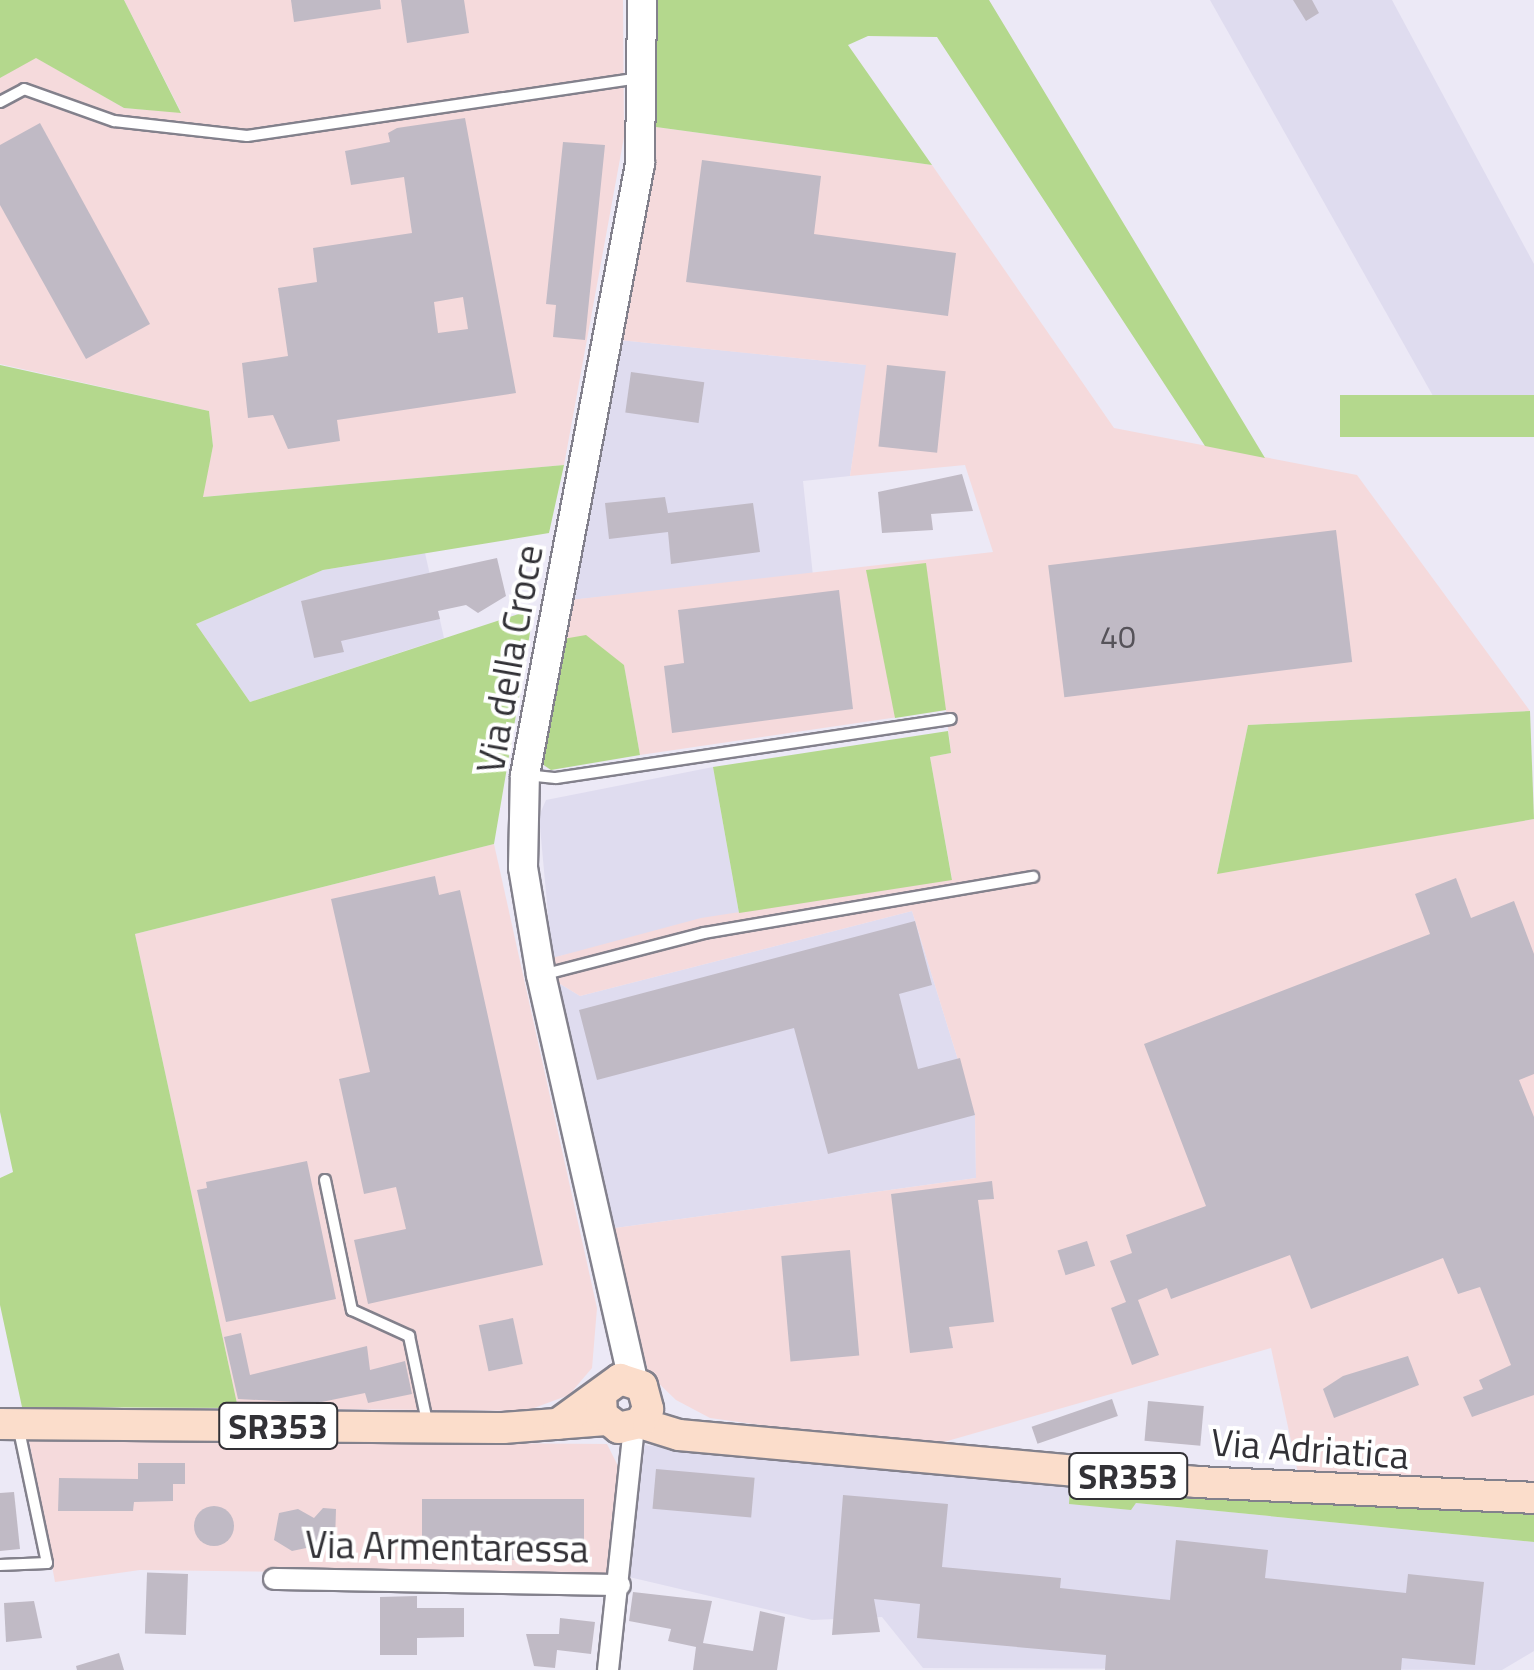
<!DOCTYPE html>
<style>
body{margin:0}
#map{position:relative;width:1534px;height:1670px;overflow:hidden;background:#ece9f6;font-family:"Titillium Web",sans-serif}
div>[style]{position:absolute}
.built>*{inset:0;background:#dfdcef}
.industrial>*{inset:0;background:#f5dadc}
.green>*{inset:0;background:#b4d88d;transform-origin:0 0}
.building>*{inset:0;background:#c0bac5;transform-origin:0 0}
.round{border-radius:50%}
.roads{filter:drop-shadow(2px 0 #83818c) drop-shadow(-2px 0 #83818c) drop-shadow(0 2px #83818c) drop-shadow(0 -2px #83818c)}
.service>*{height:10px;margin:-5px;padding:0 5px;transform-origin:5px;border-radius:5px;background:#fff}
.minor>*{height:20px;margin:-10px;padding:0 10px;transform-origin:10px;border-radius:10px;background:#fff}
.secondary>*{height:28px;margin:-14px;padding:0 14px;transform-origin:14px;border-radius:14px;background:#fff}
.primary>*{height:30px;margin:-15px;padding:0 15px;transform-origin:15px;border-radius:15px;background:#fbddcb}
span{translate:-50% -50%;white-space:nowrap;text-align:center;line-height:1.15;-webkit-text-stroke:8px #fff;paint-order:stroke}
.number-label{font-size:32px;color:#56535a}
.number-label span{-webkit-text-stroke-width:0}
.shield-label span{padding:2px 8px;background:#fff;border:2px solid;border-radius:8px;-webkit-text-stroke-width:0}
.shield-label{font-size:35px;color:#323136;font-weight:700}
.street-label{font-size:38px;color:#323136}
</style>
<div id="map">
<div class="built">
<i style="clip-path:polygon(1210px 0,1392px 0,1534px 264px,1534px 395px,1455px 435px)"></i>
<i style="clip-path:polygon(619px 340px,867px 365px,850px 476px,803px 481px,813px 576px,570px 600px)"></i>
<i style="clip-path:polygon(425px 553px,444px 638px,250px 702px,196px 624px,323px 570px)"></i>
<i style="clip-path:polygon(713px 767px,739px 913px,552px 958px,539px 816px,546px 800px)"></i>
<i style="clip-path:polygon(912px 911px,975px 1115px,976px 1178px,608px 1229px,557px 982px,580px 996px)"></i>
<i style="clip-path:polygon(643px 1445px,1070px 1487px,1070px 1504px,1131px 1509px,1136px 1503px,1534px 1542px,1534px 1651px,1502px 1670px,923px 1668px,882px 1617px,812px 1620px,629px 1577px)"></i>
</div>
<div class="industrial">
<i style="clip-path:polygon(124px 0,623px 0,624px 137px,564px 465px,202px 497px,213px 446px,209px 411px,0 364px,0 78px,35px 57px,124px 108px,181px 112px)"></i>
<i style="clip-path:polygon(656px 127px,932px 165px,1114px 428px,1357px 475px,1530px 711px,1248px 725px,1217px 873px,1534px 819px,1534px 1481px,1299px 1478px,1271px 1348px,923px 1448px,710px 1418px,676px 1400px,649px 1374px,608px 1229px,976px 1178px,975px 1115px,912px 911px,580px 996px,557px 982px,552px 958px,701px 918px,952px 879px,930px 757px,951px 753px,946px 710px,640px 755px,624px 665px,563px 639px,570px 600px,993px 552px,965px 465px,850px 476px,866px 365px,619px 340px)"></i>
<i style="clip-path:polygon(494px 844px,597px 1308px,592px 1368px,569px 1395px,526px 1411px,238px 1408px,135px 934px)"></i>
<i style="clip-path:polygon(29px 1440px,607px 1444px,618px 1466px,606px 1576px,140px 1570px,55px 1582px)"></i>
</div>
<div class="green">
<i style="clip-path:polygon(0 0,124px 0,181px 113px,124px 108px,36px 58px,0 78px)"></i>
<i style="clip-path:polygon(656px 0,989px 0,1265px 458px,1205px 446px,937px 37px,868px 36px,848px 45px,932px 165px,656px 127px)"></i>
<i style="clip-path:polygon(0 365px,209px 411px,213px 446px,203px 497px,564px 465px,549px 533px,323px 570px,196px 624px,250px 702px,534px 609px,494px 844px,135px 934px,238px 1408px,22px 1407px,0 1305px,0 1178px,13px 1172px,0 1112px)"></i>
<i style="left:1534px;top:395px;width:42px;height:194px;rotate:90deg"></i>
<i style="clip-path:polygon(926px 563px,946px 710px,895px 718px,866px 570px)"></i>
<i style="clip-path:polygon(586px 635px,624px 665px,640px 755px,551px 770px,539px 762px,563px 639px)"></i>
<i style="clip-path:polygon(1530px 711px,1534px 819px,1217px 874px,1248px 725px)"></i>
<i style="clip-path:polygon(948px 731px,951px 753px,930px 757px,952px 880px,739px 913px,713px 767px)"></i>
<i style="clip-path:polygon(1070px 1487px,1534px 1512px,1534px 1542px,1136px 1503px,1131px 1510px,1069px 1504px)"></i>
</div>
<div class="building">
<i style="clip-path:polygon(291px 0,380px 0,381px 9px,294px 22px)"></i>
<i style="clip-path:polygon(401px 0,464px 0,469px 33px,407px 43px)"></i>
<i style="clip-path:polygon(1293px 0,1312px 0,1319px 13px,1306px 21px)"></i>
<i style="clip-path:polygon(evenodd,465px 118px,516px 393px,337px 420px,340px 441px,288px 449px,273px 415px,248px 418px,242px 363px,288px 356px,278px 288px,317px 282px,313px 248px,412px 233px,404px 177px,351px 185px,345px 151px,390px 142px,388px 133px,397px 128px,465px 118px,463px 297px,468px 329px,438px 333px,434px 302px,463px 297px)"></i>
<i style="clip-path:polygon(40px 123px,150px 324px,86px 359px,0 205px,0 145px)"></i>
<i style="clip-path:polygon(563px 142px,605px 145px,585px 340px,553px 337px,556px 305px,546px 304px)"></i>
<i style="clip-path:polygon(702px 160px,821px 176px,814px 234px,956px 253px,948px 316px,686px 282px)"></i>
<i style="left:887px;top:365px;width:59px;height:82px;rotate:6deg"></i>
<i style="left:631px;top:372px;width:74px;height:41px;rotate:8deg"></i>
<i style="clip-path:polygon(962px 474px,973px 511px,931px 514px,933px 530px,882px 533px,878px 492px)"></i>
<i style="clip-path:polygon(665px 497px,668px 513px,753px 503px,760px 552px,671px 564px,668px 532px,609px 539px,605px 503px)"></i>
<i style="left:1336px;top:530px;width:133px;height:290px;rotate:83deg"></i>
<i style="clip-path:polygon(497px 558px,506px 596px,478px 613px,466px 605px,438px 611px,440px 619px,341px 641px,344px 652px,314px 658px,301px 601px)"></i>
<i style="clip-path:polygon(839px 590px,853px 709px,672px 733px,664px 666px,684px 663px,678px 610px)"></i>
<i style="clip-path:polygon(435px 876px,439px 895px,460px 890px,543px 1265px,368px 1304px,354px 1240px,406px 1229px,396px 1187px,364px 1194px,339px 1079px,370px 1072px,331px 899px)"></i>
<i style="clip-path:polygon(1456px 878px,1471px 918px,1514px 901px,1534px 954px,1534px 1074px,1519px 1080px,1534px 1117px,1534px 1395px,1472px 1417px,1463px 1397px,1483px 1389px,1479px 1380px,1511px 1365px,1480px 1287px,1458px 1294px,1443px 1258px,1311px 1309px,1290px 1255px,1171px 1299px,1167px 1288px,1138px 1300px,1159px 1355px,1132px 1365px,1111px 1308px,1126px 1302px,1110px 1261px,1132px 1253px,1126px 1235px,1206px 1206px,1144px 1044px,1430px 934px,1415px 894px)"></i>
<i style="clip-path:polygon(915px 921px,932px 985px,899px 994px,918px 1069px,960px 1058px,975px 1115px,828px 1154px,794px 1028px,597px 1080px,579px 1010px)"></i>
<i style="clip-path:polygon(307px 1161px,336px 1299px,226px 1322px,197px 1190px,207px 1188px,206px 1182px)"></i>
<i style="clip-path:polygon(992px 1181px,994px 1199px,978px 1200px,994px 1322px,949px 1327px,953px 1348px,910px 1353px,891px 1194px)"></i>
<i style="left:1087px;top:1241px;width:26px;height:31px;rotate:72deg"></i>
<i style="left:850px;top:1250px;width:106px;height:69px;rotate:85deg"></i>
<i style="left:513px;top:1318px;width:47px;height:35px;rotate:78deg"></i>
<i style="clip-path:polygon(241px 1333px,250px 1375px,367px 1346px,370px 1370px,405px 1361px,412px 1394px,368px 1403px,365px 1393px,317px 1403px,238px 1399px,224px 1337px)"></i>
<i style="clip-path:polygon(1408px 1356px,1419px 1385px,1334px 1418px,1323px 1389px,1343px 1376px)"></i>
<i style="left:1112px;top:1399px;width:18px;height:85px;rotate:71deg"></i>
<i style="left:1148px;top:1401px;width:56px;height:40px;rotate:5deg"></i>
<i style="clip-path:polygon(138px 1463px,185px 1463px,185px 1484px,173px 1484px,173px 1501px,134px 1502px,133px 1511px,58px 1511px,59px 1478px,138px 1479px)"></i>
<i style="left:656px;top:1469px;width:99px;height:40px;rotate:5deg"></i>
<i style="clip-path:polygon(14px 1492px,20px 1549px,0 1551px,0 1493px)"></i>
<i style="clip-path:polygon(843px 1495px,948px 1504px,942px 1567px,1061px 1578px,1060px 1588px,1170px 1600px,1176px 1540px,1268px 1550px,1265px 1578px,1406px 1593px,1408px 1574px,1484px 1582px,1475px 1665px,1402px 1658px,1401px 1670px,1105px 1670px,1106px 1655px,917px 1638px,920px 1604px,874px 1599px,880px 1632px,832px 1635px)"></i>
<i style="left:422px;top:1499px;width:162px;height:61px"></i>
<i class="round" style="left:194px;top:1506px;width:40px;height:40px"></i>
<i style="clip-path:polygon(323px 1508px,336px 1509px,335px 1542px,292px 1551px,274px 1540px,279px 1513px,298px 1509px,314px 1518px)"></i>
<i style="left:188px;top:1574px;width:61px;height:41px;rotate:92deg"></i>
<i style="clip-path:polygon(633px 1592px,712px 1601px,703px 1643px,753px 1651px,760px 1611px,785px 1617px,777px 1670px,693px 1670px,696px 1647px,668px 1641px,671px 1629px,629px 1621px)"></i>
<i style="clip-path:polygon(417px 1596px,417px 1608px,464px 1608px,464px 1637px,417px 1638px,417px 1655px,380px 1655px,380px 1597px)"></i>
<i style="clip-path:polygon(34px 1601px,42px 1638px,6px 1642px,4px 1603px)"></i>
<i style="clip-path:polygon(560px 1618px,595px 1622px,591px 1654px,557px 1650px,555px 1668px,534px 1666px,526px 1634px,559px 1634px)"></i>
<i style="clip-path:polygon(119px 1653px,124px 1670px,77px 1670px,76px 1666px)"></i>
</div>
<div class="roads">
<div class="service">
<i style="left:0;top:102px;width:27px;rotate:-28deg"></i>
<i style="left:24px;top:89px;width:96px;rotate:19.6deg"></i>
<i style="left:114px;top:121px;width:134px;rotate:6.4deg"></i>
<i style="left:247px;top:136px;width:396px;rotate:-8.4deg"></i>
<i style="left:526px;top:775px;width:30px;rotate:6deg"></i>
<i style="left:556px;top:778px;width:399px;rotate:-8.5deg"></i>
<i style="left:542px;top:975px;width:167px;rotate:-14.5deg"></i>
<i style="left:704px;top:933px;width:334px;rotate:-9.7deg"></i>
<i style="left:325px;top:1180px;width:133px;rotate:78.3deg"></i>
<i style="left:352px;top:1310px;width:63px;rotate:24.5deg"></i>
<i style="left:409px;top:1336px;width:92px;rotate:78.1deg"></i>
<i style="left:0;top:1565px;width:47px;rotate:-2.4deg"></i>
<i style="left:47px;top:1563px;width:136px;rotate:-101.9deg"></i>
</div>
<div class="minor">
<i style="left:274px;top:1579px;width:346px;rotate:1deg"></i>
<i style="left:608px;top:1670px;width:245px;rotate:-83.9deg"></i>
</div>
<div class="secondary">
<i style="left:633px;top:1380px;width:415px;rotate:-102.8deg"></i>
<i style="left:541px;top:975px;width:109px;rotate:-99.5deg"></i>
<i style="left:523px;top:867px;width:92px;rotate:-88.8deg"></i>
<i style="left:525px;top:775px;width:622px;rotate:-79.34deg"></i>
<i style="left:640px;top:164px;width:164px;rotate:-89.3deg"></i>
</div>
<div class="primary">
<i style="left:640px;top:1423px;width:41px;rotate:17.1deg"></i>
<i style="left:679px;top:1435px;width:520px;rotate:5.18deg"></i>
<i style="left:1197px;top:1482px;width:337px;rotate:2.7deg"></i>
<i style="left:0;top:1424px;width:503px;rotate:0.46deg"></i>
<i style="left:503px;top:1428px;width:103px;rotate:-4.4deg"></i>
<i style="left:558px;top:1424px;width:77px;rotate:-36deg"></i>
<i style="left:620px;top:1379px;width:23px;rotate:18deg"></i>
<i style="left:642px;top:1386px;width:24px;rotate:75deg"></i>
<i style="left:648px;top:1409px;width:16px;rotate:120deg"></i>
<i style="left:640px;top:1423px;width:22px;rotate:167deg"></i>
<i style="left:619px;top:1428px;width:21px;rotate:-143deg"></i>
<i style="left:602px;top:1415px;width:21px;rotate:-93deg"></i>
</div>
</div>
<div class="number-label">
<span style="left:1118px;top:636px">40</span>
</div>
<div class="shield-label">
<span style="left:278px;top:1426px">SR353</span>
<span style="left:1128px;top:1476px">SR353</span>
</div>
<div class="street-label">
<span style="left:510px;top:659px;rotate:-80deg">Via della Croce</span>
<span style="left:1310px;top:1449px;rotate:4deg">Via Adriatica</span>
<span style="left:447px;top:1547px;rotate:1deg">Via Armentaressa</span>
</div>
</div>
